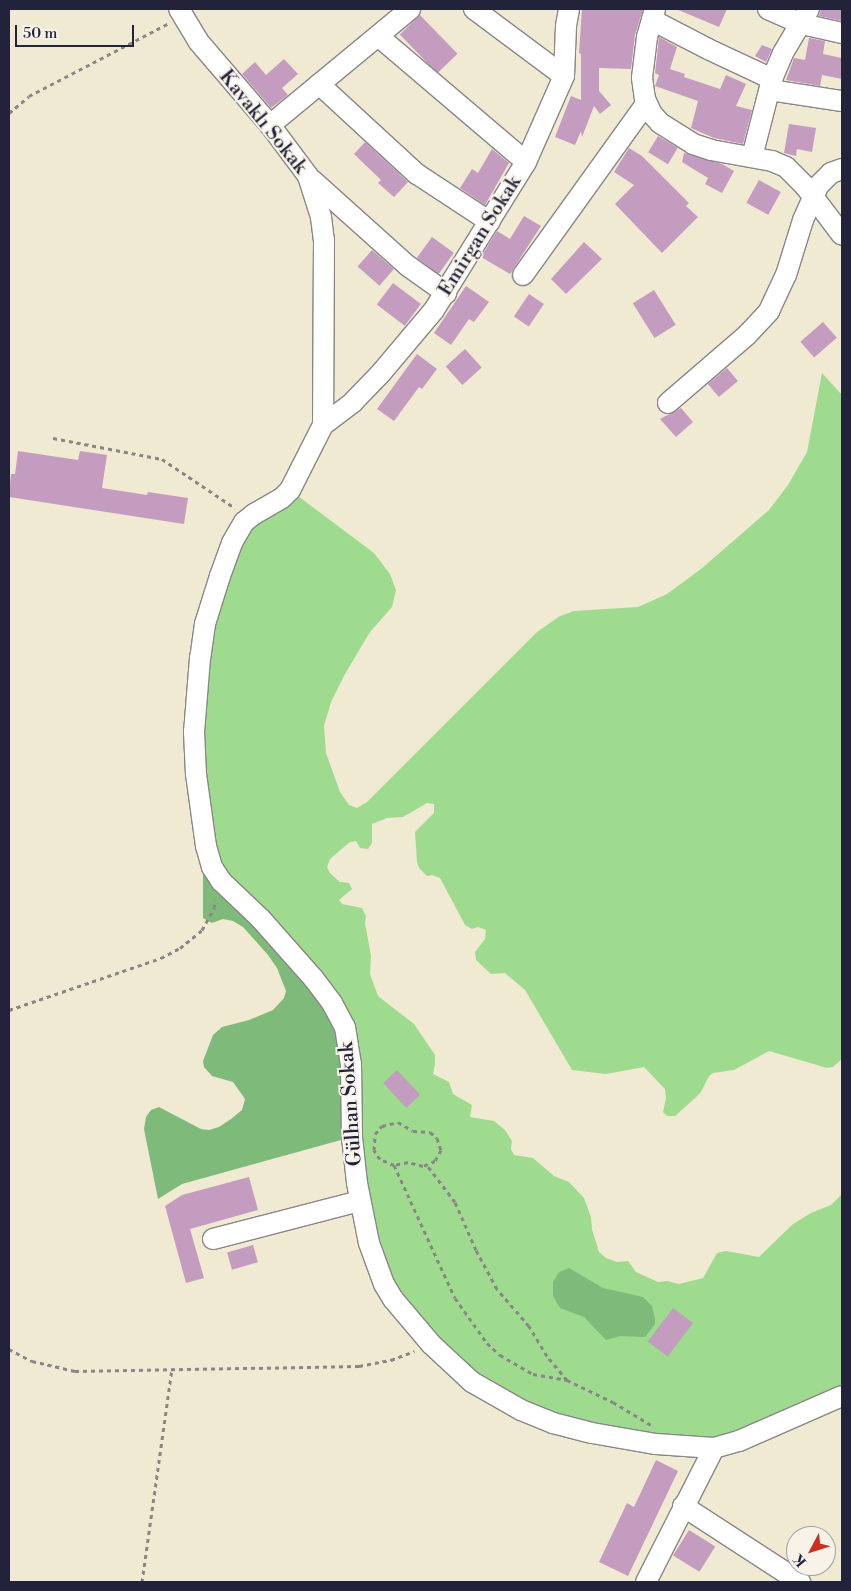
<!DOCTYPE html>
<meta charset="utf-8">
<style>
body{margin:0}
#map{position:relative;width:851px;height:1591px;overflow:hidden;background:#f1ead3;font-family:"Libre Bodoni",serif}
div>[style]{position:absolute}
.green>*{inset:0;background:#9edb8f}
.forest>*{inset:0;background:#7ebb7a}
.building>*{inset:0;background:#c39cbf;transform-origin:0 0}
.path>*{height:3px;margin-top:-1.5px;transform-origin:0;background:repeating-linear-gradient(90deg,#8a8687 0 4px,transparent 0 8px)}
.roads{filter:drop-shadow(1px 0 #8a8687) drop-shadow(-1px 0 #8a8687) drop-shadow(0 1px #8a8687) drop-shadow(0 -1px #8a8687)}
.minor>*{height:20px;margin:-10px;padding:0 10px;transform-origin:10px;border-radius:10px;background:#fff}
span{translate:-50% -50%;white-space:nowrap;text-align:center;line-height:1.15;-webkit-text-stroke:4px #f7f3e8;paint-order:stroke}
.street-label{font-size:20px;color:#22223b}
.frame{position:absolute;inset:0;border:10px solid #22223b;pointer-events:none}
.north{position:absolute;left:786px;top:1526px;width:50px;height:50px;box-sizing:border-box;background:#f7f3e8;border:1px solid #a29fa3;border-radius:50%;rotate:230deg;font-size:14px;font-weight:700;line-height:20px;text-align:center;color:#22223b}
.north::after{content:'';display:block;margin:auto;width:18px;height:22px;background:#c8321e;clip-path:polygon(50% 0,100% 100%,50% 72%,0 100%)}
.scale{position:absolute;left:15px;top:25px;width:119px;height:22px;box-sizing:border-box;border:2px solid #22223b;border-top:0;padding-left:6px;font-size:15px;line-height:18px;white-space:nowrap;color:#22223b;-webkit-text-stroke:4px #f7f3e8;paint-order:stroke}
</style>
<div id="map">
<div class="green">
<i style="clip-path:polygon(822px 373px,842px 395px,842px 1059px,833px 1067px,827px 1068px,769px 1051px,734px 1070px,713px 1073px,709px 1076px,701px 1092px,694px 1099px,675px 1116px,667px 1116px,663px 1112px,666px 1098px,665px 1089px,644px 1067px,606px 1074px,572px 1070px,525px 990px,505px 973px,491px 974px,476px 960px,475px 952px,485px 939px,486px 930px,478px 927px,472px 929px,465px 925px,440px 878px,432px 875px,427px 876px,419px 868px,417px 862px,415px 832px,434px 813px,434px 804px,427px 803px,403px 817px,387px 818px,372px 824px,372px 843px,368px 849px,360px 848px,356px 841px,350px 842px,330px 859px,327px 867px,330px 873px,340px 882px,349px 883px,352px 889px,339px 900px,342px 904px,362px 908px,366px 916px,365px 923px,371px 956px,370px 974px,378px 996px,414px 1024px,435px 1055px,435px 1064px,433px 1074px,449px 1082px,453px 1094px,472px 1105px,470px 1117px,494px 1121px,505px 1130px,512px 1141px,511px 1149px,514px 1155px,533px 1158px,554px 1176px,569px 1182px,584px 1198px,591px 1217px,592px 1229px,599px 1252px,606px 1258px,617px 1262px,628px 1261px,636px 1272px,658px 1282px,667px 1281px,679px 1284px,703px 1278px,717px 1253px,726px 1251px,759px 1257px,793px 1224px,811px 1213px,831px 1205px,842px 1194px,842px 1396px,739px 1441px,592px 1433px,472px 1382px,376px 1268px,351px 1064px,212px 867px,195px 695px,232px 543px,290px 490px,374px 553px,390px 574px,396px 590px,392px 607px,370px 632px,345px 674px,331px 702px,324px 726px,326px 753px,340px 792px,349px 805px,357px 808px,367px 802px,537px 632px,560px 616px,574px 611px,638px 607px,667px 594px,701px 569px,769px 510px,788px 485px,807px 452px)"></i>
</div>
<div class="forest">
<i style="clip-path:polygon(203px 864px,339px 1015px,352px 1137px,182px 1184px,158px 1199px,144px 1129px,146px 1117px,151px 1110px,159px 1107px,201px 1129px,209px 1130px,219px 1127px,231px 1119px,242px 1110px,245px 1099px,233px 1082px,212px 1076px,204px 1067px,203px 1061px,213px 1035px,222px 1027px,249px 1020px,273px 1010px,284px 998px,286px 991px,277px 968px,268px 955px,243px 927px,233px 921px,223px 919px,212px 923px,203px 918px)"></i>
<i style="clip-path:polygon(569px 1268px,603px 1288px,643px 1297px,652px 1306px,655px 1319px,655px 1324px,645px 1337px,620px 1336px,606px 1340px,584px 1317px,560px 1308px,553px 1296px,553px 1282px,559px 1272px)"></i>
</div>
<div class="building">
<i style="clip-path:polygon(582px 9px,643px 9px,635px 35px,631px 69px,599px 68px,599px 91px,611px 105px,600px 114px,594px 106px,582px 137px,581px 131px,575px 145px,555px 137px,571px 96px,581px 100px,581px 54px,579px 53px)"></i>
<i style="clip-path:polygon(676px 9px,727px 9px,719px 27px)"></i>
<i style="clip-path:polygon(821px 9px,842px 9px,842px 21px,819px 16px)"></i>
<i style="left:420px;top:15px;width:54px;height:28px;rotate:46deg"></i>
<i style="clip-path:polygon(659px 37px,677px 47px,670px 69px,685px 74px,684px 77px,720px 89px,726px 75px,746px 84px,736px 106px,752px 110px,743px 144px,714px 138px,691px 128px,698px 101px,655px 86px,659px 75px,655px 73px)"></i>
<i style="clip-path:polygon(809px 38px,825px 41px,823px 54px,842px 58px,842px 79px,822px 75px,820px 86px,786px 80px,794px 58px,805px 60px)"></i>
<i style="clip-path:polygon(762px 45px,772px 49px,766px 62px,755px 56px)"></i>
<i style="clip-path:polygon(284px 59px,298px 74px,282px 88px,288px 95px,271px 108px,242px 74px,255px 62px,266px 75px)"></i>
<i style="clip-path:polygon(789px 124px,816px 128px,812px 152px,797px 149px,796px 156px,784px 153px)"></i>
<i style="left:658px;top:136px;width:23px;height:19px;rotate:31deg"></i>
<i style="clip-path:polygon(365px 142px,408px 182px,394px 197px,378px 183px,381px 180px,354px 154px)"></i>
<i style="clip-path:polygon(629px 148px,642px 156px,689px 203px,686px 206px,698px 217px,662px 253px,615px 204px,634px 185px,614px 172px)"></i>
<i style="clip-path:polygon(492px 149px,509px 163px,485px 205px,460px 188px,472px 169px,478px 173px)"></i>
<i style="clip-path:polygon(684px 153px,722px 164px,734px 171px,722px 193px,705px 184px,708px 178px,682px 162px)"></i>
<i style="left:759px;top:180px;width:25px;height:26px;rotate:29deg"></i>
<i style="clip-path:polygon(524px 216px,541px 226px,510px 274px,481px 257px,497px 231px,510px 239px)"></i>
<i style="left:432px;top:237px;width:27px;height:26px;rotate:36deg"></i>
<i style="clip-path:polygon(584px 242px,602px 259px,566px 294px,551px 279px)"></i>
<i style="left:372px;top:250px;width:29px;height:22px;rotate:41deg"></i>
<i style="left:393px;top:283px;width:35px;height:27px;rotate:37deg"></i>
<i style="clip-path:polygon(466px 286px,489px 302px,474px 322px,469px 319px,451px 345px,434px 333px)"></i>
<i style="left:654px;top:290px;width:41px;height:25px;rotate:58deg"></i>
<i style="left:529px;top:294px;width:18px;height:27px;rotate:34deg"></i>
<i style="left:823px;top:322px;width:21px;height:30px;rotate:49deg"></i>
<i style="left:465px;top:349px;width:25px;height:26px;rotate:48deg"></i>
<i style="clip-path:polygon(417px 354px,437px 369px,422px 389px,419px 387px,394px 421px,377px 409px)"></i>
<i style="left:727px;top:368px;width:17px;height:25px;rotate:50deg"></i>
<i style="clip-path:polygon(681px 408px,693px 422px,676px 437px,660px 419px)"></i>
<i style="clip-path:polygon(18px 451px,78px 460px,80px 451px,107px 455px,102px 488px,147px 495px,148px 492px,188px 498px,184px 524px,9px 497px,11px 474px,15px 474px)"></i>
<i style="left:397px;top:1070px;width:34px;height:19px;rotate:47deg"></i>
<i style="clip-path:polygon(249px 1177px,258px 1210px,190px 1229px,204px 1278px,186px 1283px,165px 1206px,182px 1195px)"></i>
<i style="left:253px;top:1245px;width:18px;height:27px;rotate:74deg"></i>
<i style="left:673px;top:1308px;width:25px;height:42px;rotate:37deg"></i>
<i style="clip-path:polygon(656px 1460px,678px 1471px,628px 1576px,599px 1562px,627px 1503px,634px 1507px)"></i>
<i style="left:689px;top:1530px;width:31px;height:30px;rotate:32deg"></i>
</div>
<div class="path">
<i style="left:9px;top:113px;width:26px;rotate:-40deg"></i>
<i style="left:29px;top:96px;width:158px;rotate:-27.5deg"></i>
<i style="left:53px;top:438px;width:111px;rotate:10.9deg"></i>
<i style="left:162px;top:459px;width:88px;rotate:33.9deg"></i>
<i style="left:9px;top:1010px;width:161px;rotate:-18.9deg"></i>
<i style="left:161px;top:958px;width:21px;rotate:-28deg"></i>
<i style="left:180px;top:948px;width:28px;rotate:-39deg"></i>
<i style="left:202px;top:930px;width:25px;rotate:-61deg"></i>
<i style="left:214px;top:908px;width:8px;rotate:-76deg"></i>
<i style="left:398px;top:1122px;width:17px;rotate:31deg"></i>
<i style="left:413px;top:1131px;width:17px;rotate:3deg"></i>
<i style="left:430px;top:1132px;width:9px;rotate:41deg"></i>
<i style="left:437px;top:1138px;width:13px;rotate:72deg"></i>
<i style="left:441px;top:1150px;width:13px;rotate:119deg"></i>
<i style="left:435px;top:1161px;width:13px;rotate:157deg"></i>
<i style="left:423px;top:1166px;width:16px;rotate:-165deg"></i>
<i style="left:408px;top:1162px;width:14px;rotate:168deg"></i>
<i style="left:394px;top:1165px;width:15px;rotate:-157deg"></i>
<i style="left:380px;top:1159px;width:11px;rotate:-124deg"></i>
<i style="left:374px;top:1150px;width:16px;rotate:-86deg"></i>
<i style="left:375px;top:1134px;width:11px;rotate:-49deg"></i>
<i style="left:382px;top:1126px;width:16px;rotate:-14deg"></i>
<i style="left:394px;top:1165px;width:146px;rotate:65.4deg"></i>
<i style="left:455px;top:1298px;width:55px;rotate:54.6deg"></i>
<i style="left:487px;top:1343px;width:18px;rotate:43deg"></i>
<i style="left:500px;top:1355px;width:38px;rotate:30deg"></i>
<i style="left:533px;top:1374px;width:35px;rotate:10deg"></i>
<i style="left:567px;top:1380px;width:31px;rotate:-130deg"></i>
<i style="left:547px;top:1356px;width:35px;rotate:-121deg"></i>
<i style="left:529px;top:1326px;width:49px;rotate:-130.9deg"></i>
<i style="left:497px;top:1289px;width:44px;rotate:-118.3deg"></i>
<i style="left:476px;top:1250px;width:52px;rotate:-113.6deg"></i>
<i style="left:455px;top:1202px;width:46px;rotate:-127.1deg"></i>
<i style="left:9px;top:1349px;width:26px;rotate:28deg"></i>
<i style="left:32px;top:1361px;width:44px;rotate:13.1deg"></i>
<i style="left:75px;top:1371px;width:284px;rotate:-1deg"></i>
<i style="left:359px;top:1366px;width:33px;rotate:-11deg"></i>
<i style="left:391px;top:1360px;width:25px;rotate:-21deg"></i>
<i style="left:567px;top:1380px;width:51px;rotate:25.6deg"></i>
<i style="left:613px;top:1402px;width:44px;rotate:31.2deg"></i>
<i style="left:142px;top:1582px;width:216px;rotate:-82deg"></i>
</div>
<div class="roads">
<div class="minor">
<i style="left:179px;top:9px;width:37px;rotate:59deg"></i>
<i style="left:198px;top:41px;width:111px;rotate:49.4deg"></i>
<i style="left:270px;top:125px;width:64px;rotate:53.3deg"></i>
<i style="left:308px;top:176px;width:43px;rotate:72.4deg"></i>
<i style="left:321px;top:217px;width:23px;rotate:83deg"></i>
<i style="left:324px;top:240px;width:185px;rotate:90.3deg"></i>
<i style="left:323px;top:425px;width:73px;rotate:116.9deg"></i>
<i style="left:290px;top:490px;width:11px;rotate:135deg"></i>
<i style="left:282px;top:498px;width:32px;rotate:150deg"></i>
<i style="left:254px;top:514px;width:13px;rotate:141deg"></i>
<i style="left:244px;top:522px;width:24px;rotate:120deg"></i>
<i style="left:232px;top:543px;width:35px;rotate:110deg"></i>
<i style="left:220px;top:576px;width:50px;rotate:107.4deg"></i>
<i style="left:205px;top:624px;width:34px;rotate:98deg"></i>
<i style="left:200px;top:658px;width:74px;rotate:94.6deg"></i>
<i style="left:194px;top:732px;width:42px;rotate:87.3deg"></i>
<i style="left:196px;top:774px;width:73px;rotate:82.1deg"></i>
<i style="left:206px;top:846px;width:22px;rotate:74deg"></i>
<i style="left:212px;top:867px;width:17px;rotate:57deg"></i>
<i style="left:221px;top:881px;width:54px;rotate:43.5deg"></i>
<i style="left:260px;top:918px;width:81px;rotate:48.5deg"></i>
<i style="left:314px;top:979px;width:30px;rotate:53deg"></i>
<i style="left:332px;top:1003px;width:27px;rotate:62deg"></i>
<i style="left:345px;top:1027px;width:37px;rotate:81deg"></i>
<i style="left:351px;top:1064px;width:73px;rotate:89.2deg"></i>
<i style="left:352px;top:1137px;width:46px;rotate:83.8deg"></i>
<i style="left:357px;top:1183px;width:61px;rotate:78.7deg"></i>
<i style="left:369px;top:1243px;width:44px;rotate:69.9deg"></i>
<i style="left:384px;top:1284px;width:17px;rotate:59deg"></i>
<i style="left:393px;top:1299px;width:59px;rotate:49.8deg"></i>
<i style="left:431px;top:1344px;width:56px;rotate:42.8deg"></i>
<i style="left:472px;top:1382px;width:56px;rotate:29.7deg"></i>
<i style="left:521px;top:1410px;width:35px;rotate:22deg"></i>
<i style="left:553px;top:1423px;width:40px;rotate:14.4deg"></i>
<i style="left:592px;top:1433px;width:65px;rotate:9.8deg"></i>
<i style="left:656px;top:1444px;width:58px;rotate:3.9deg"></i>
<i style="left:714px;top:1448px;width:26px;rotate:-16deg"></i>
<i style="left:739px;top:1441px;width:112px;rotate:-23.6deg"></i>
<i style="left:474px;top:9px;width:112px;rotate:36.7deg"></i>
<i style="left:655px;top:9px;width:29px;rotate:106deg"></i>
<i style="left:647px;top:37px;width:41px;rotate:97deg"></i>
<i style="left:642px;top:78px;width:21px;rotate:82deg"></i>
<i style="left:645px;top:99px;width:17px;rotate:65deg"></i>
<i style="left:652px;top:114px;width:12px;rotate:48deg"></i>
<i style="left:660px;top:123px;width:39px;rotate:32deg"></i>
<i style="left:693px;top:144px;width:19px;rotate:18deg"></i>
<i style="left:711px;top:150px;width:62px;rotate:10.2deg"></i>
<i style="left:772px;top:161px;width:15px;rotate:23deg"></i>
<i style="left:786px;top:167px;width:27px;rotate:45deg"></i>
<i style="left:805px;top:186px;width:61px;rotate:52.9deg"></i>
<i style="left:768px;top:9px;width:37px;rotate:24deg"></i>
<i style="left:802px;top:24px;width:41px;rotate:12.7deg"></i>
<i style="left:652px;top:20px;width:63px;rotate:27.4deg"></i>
<i style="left:708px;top:49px;width:71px;rotate:25.1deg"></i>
<i style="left:378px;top:36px;width:194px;rotate:40.4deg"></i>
<i style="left:319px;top:84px;width:133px;rotate:42.6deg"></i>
<i style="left:417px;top:174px;width:87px;rotate:33.3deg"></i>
<i style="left:770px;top:90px;width:73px;rotate:8.7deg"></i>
<i style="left:270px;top:125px;width:182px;rotate:-39.6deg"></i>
<i style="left:752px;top:157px;width:81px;rotate:-75.6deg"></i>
<i style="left:772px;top:79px;width:28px;rotate:-67deg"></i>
<i style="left:783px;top:53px;width:51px;rotate:-59.4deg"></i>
<i style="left:312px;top:180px;width:129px;rotate:41.9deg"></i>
<i style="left:408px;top:266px;width:47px;rotate:35.4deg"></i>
<i style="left:523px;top:275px;width:211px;rotate:-54.3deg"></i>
<i style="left:668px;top:403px;width:104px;rotate:-40.7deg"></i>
<i style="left:747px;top:335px;width:33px;rotate:-47deg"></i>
<i style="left:769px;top:311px;width:40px;rotate:-65deg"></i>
<i style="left:786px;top:275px;width:58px;rotate:-72.8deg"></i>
<i style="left:803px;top:220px;width:37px;rotate:-66deg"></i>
<i style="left:818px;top:186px;width:18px;rotate:-45deg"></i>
<i style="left:831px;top:173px;width:12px;rotate:-20deg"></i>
<i style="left:323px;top:425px;width:38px;rotate:-37deg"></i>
<i style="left:353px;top:402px;width:40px;rotate:-46deg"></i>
<i style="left:381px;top:373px;width:82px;rotate:-49.9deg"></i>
<i style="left:434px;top:310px;width:174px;rotate:-58.1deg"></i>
<i style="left:526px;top:162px;width:94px;rotate:-66.2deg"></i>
<i style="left:564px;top:76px;width:50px;rotate:-87.7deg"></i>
<i style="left:566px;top:26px;width:17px;rotate:-80deg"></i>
<i style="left:213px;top:1239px;width:152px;rotate:-14.5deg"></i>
<i style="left:683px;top:1506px;width:140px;rotate:33deg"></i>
<i style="left:646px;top:1582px;width:150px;rotate:-63.1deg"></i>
</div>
</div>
<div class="street-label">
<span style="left:263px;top:122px;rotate:51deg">Kavaklı Sokak</span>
<span style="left:480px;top:236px;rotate:-58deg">Emirgan Sokak</span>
<span style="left:351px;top:1104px;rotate:-94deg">Gülhan Sokak</span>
</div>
<div class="frame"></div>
<div class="north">K</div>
<div class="scale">50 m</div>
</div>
